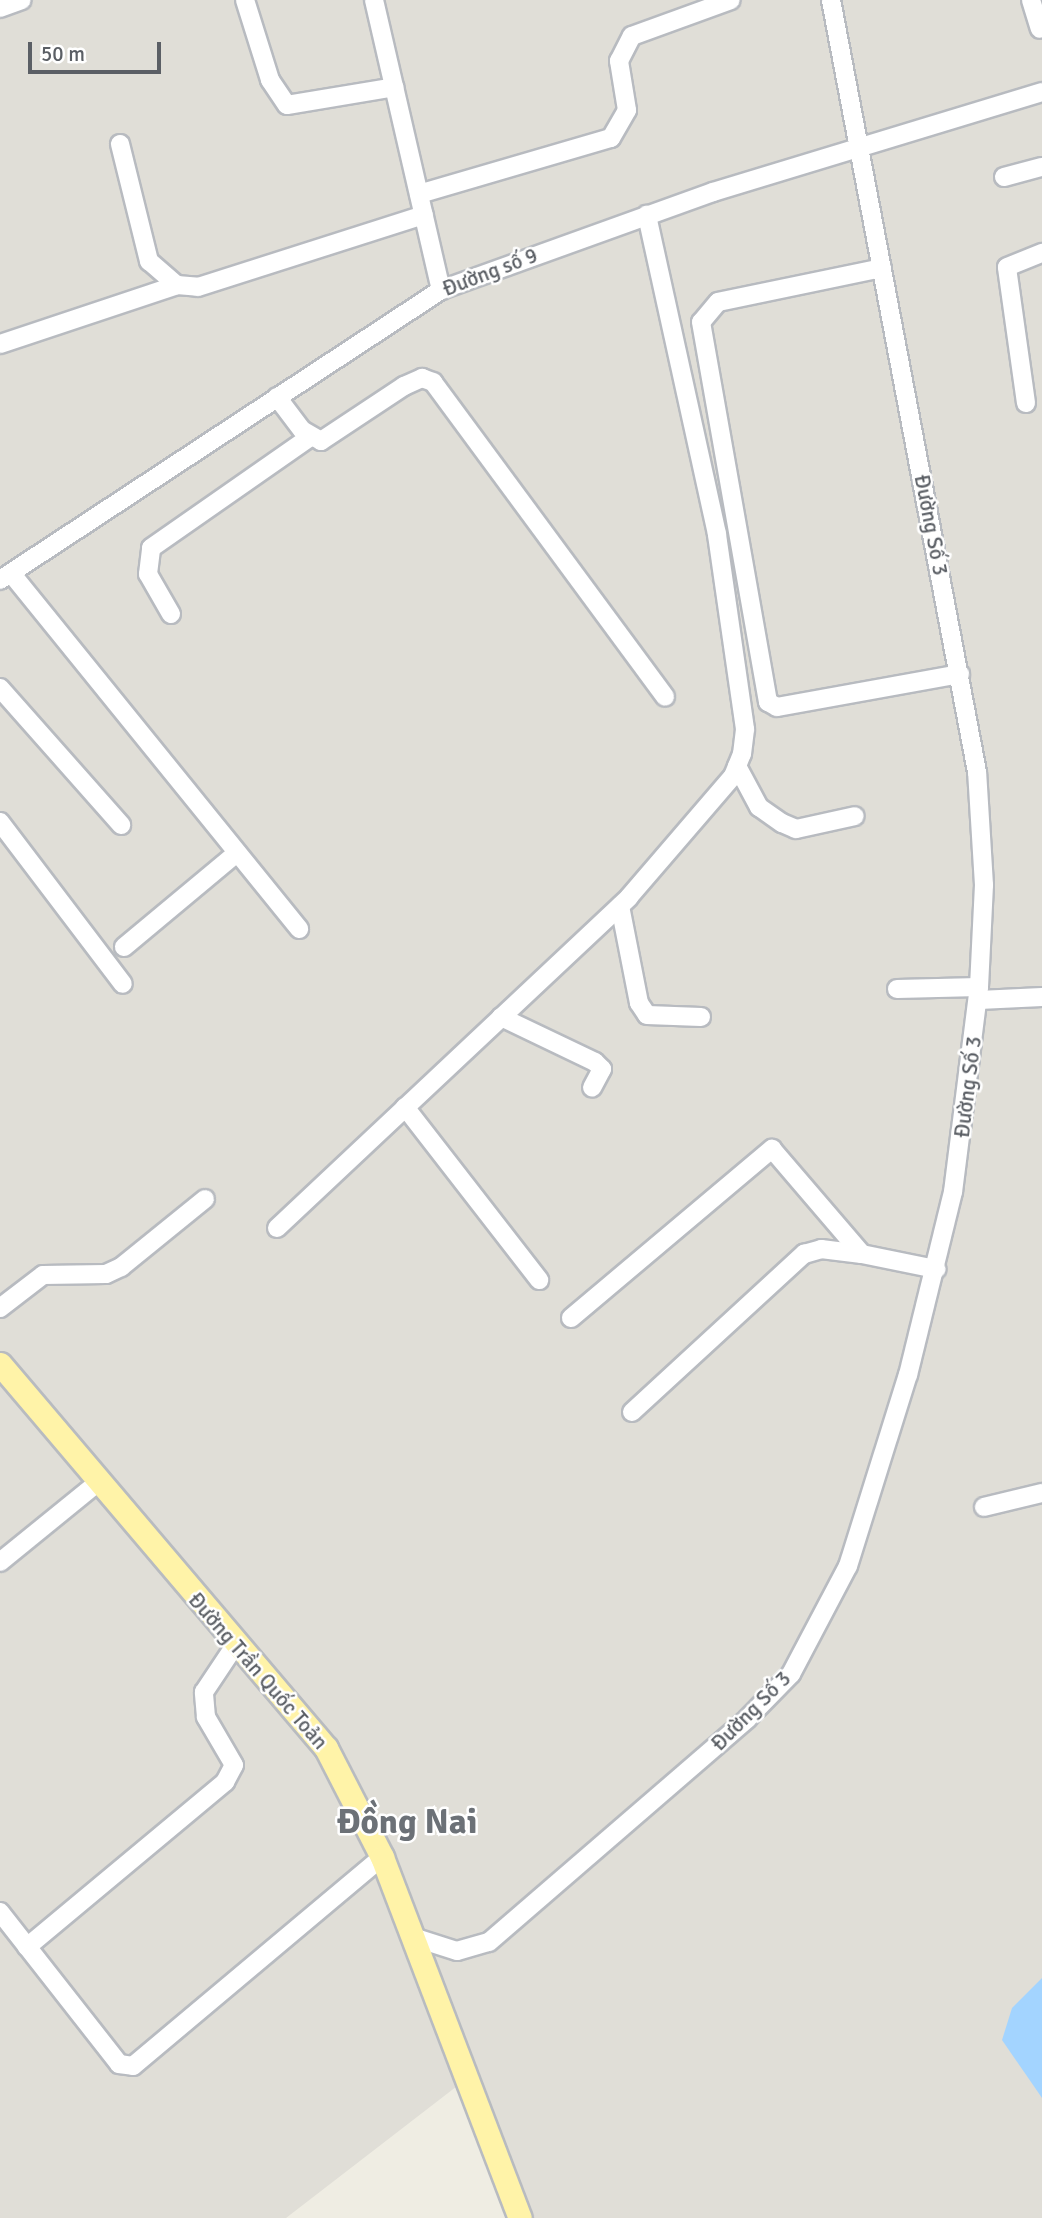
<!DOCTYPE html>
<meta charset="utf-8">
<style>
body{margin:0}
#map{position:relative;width:1042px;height:2218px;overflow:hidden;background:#efede3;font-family:Signika,sans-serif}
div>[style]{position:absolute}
.industrial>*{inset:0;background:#e0ded7}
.water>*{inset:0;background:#a3d4ff}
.roads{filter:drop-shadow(2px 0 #b8bbc0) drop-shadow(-2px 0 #b8bbc0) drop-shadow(0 2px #b8bbc0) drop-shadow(0 -2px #b8bbc0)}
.minor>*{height:18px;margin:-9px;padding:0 9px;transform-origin:9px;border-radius:9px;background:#fff}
.major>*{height:23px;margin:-11.5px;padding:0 11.5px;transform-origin:11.5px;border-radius:11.5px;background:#fff3a8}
span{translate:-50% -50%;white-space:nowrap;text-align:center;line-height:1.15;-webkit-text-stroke:5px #fff;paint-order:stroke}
.street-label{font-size:21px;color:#5b5f65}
.town-label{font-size:35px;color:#6c7177;font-weight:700}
.scale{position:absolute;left:28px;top:42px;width:133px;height:32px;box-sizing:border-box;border:4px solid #5b5f65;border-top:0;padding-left:9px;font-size:21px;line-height:24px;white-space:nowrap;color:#5b5f65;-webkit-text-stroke:5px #fff;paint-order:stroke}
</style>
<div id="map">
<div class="industrial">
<i style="clip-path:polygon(0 0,1042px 0,1042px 2218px,530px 2218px,474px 2073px,286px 2218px,0 2218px)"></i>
</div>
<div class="water">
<i style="clip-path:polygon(1042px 1978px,1042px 2098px,1002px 2040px,1012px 2008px)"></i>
</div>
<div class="roads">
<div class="minor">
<i style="left:245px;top:0;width:84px;rotate:72.6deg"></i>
<i style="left:270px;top:80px;width:30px;rotate:56deg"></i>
<i style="left:287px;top:105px;width:109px;rotate:-9.5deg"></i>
<i style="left:374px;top:0;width:298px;rotate:77deg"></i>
<i style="left:1031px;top:0;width:30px;rotate:73deg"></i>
<i style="left:0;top:8px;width:23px;rotate:-20deg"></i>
<i style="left:120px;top:144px;width:121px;rotate:76.1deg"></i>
<i style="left:149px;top:261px;width:37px;rotate:41deg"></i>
<i style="left:177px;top:285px;width:21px;rotate:5deg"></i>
<i style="left:198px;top:287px;width:237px;rotate:-17.7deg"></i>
<i style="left:1004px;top:177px;width:39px;rotate:-15deg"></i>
<i style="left:419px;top:194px;width:200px;rotate:-16.3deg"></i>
<i style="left:611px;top:138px;width:32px;rotate:-60deg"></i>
<i style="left:627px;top:110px;width:50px;rotate:-99.3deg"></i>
<i style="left:619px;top:61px;width:28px;rotate:-63deg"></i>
<i style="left:632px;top:36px;width:105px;rotate:-20deg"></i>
<i style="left:882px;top:268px;width:167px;rotate:168.3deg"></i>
<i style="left:718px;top:302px;width:26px;rotate:130deg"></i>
<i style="left:701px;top:322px;width:386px;rotate:80deg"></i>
<i style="left:768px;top:702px;width:10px;rotate:29deg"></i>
<i style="left:777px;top:707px;width:186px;rotate:-10.2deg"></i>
<i style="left:0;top:344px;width:187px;rotate:-18.4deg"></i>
<i style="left:277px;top:397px;width:41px;rotate:52.9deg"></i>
<i style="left:302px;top:430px;width:22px;rotate:30deg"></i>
<i style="left:321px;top:441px;width:100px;rotate:-33.5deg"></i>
<i style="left:404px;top:386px;width:20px;rotate:-24deg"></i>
<i style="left:422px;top:378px;width:12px;rotate:20deg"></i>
<i style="left:433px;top:382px;width:391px;rotate:53.6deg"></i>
<i style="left:1026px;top:403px;width:137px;rotate:-98deg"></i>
<i style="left:1007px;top:267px;width:38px;rotate:-22deg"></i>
<i style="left:11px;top:573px;width:458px;rotate:51deg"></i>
<i style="left:0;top:580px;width:528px;rotate:-33.33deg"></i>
<i style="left:441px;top:290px;width:289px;rotate:-19.8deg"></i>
<i style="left:713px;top:192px;width:344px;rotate:-16.9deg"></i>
<i style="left:171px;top:614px;width:46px;rotate:-119.9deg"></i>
<i style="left:148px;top:574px;width:26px;rotate:-83deg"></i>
<i style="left:151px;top:548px;width:194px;rotate:-34.9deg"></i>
<i style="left:0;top:688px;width:183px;rotate:48.5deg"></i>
<i style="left:737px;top:766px;width:47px;rotate:61.8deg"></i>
<i style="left:759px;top:807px;width:28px;rotate:35deg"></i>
<i style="left:782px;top:823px;width:15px;rotate:23deg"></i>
<i style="left:796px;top:829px;width:60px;rotate:-12.4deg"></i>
<i style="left:0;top:822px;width:203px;rotate:52.8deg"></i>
<i style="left:620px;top:906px;width:99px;rotate:78.9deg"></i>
<i style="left:639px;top:1003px;width:14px;rotate:56deg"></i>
<i style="left:647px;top:1015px;width:54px;rotate:2.1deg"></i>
<i style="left:124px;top:947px;width:147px;rotate:-39.8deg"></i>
<i style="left:897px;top:989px;width:82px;rotate:-1.4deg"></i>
<i style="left:979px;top:1000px;width:63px;rotate:-2.7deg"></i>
<i style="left:501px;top:1017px;width:104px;rotate:25.6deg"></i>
<i style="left:595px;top:1062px;width:10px;rotate:45deg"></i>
<i style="left:602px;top:1069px;width:21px;rotate:118deg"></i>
<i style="left:405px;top:1107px;width:219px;rotate:52.2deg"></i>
<i style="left:277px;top:1228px;width:483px;rotate:-43.2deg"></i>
<i style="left:629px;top:897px;width:160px;rotate:-49.3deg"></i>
<i style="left:733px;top:776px;width:24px;rotate:-68deg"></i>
<i style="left:742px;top:754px;width:25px;rotate:-83deg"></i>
<i style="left:745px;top:729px;width:197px;rotate:-98.2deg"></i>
<i style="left:717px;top:534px;width:327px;rotate:-102.4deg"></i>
<i style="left:0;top:1308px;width:54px;rotate:-37.5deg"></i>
<i style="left:43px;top:1275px;width:63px;rotate:-0.9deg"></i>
<i style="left:106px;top:1274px;width:17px;rotate:-25deg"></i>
<i style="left:121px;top:1267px;width:108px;rotate:-39deg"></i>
<i style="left:571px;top:1318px;width:263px;rotate:-40.1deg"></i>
<i style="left:772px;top:1149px;width:138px;rotate:49.4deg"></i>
<i style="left:632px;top:1412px;width:234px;rotate:-42.6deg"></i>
<i style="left:804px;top:1254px;width:18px;rotate:-16deg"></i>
<i style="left:821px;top:1249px;width:41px;rotate:7deg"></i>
<i style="left:862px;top:1254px;width:76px;rotate:11.5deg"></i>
<i style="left:984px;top:1507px;width:60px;rotate:-13.6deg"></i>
<i style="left:0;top:1562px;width:124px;rotate:-39.1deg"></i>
<i style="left:0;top:1912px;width:193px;rotate:51.9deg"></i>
<i style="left:119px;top:2064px;width:14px;rotate:8deg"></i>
<i style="left:133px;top:2066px;width:325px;rotate:-40deg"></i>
<i style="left:413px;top:1937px;width:46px;rotate:17.7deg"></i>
<i style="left:457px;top:1951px;width:33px;rotate:-16deg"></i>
<i style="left:489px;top:1942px;width:341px;rotate:-40.8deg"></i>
<i style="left:747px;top:1719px;width:63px;rotate:-45.6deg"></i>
<i style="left:791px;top:1674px;width:122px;rotate:-62.2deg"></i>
<i style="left:848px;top:1566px;width:200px;rotate:-72.6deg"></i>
<i style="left:908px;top:1375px;width:188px;rotate:-76.2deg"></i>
<i style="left:953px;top:1192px;width:207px;rotate:-82.8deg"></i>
<i style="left:979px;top:987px;width:102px;rotate:-87.2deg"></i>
<i style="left:984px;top:885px;width:113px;rotate:-93.5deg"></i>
<i style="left:977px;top:772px;width:786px;rotate:-100.71deg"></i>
<i style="left:27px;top:1947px;width:258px;rotate:-39.8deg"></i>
<i style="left:225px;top:1782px;width:19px;rotate:-62deg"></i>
<i style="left:234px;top:1765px;width:56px;rotate:-120.3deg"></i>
<i style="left:206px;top:1717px;width:25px;rotate:-95deg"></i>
<i style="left:204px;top:1692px;width:58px;rotate:-56.3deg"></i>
</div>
<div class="major">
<i style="left:0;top:1364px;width:504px;rotate:49.67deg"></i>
<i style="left:326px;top:1748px;width:123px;rotate:62.8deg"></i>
<i style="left:382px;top:1857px;width:386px;rotate:69.1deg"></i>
</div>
</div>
<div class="street-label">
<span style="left:490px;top:272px;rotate:-21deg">Đường số 9</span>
<span style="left:931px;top:525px;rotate:79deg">Đường Số 3</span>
<span style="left:968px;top:1087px;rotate:-83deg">Đường Số 3</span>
<span style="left:258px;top:1671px;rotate:49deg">Đường Trần Quốc Toản</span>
<span style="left:751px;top:1711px;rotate:-45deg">Đường Số 3</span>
</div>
<div class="town-label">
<span style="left:407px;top:1822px">Đồng Nai</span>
</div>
<div class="scale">50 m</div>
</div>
